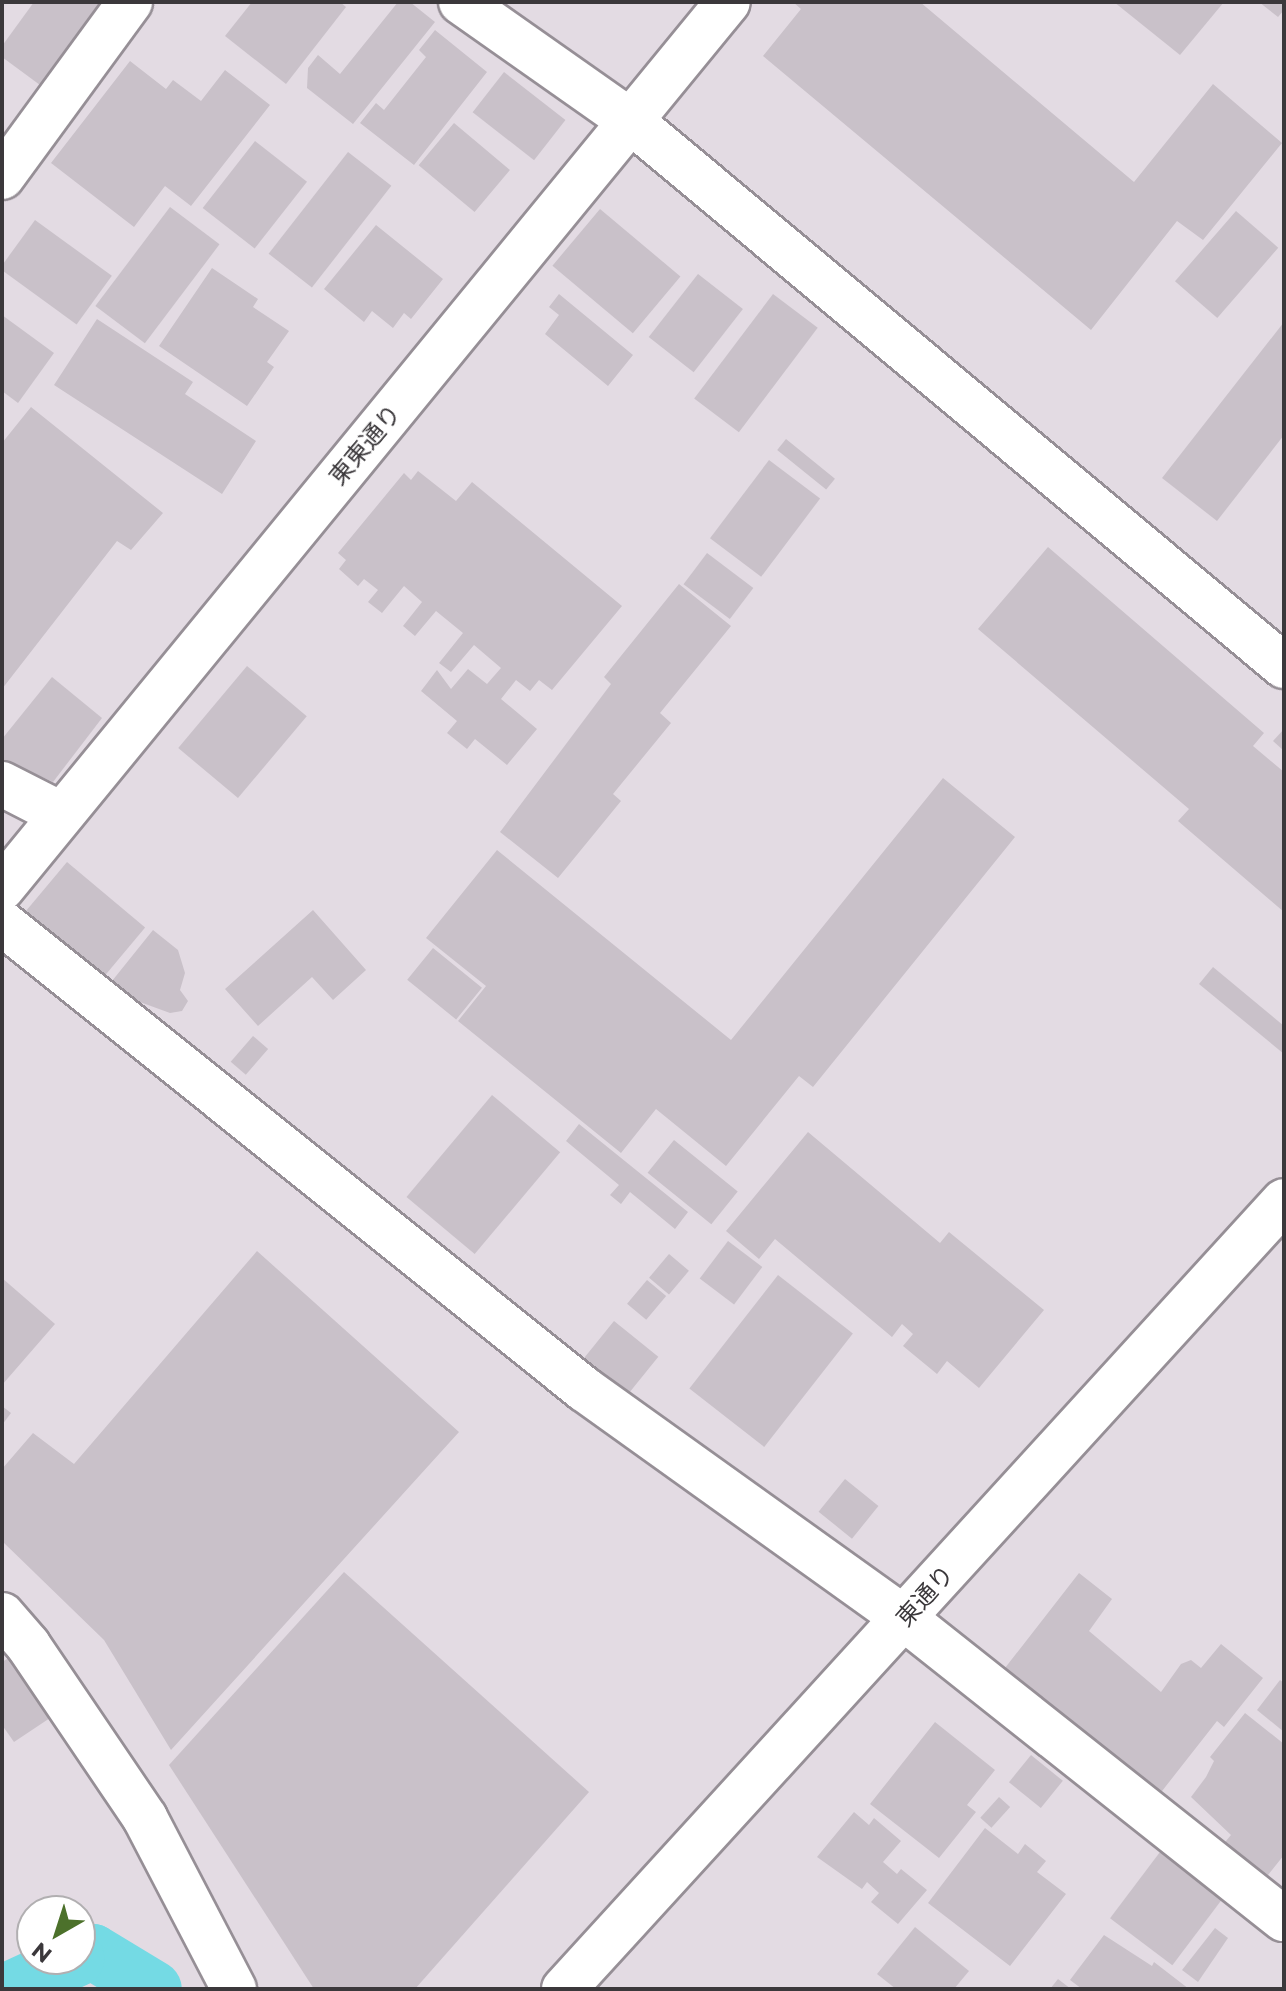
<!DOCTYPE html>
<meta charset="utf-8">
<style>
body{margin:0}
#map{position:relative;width:1286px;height:1991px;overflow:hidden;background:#e3dbe3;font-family:Montserrat,"Noto Sans JP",sans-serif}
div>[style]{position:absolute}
.canal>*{height:56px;margin:-28px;padding:0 28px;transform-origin:28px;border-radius:28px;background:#74dae4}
.building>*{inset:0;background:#c9c1c9;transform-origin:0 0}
.roads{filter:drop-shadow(2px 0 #968f96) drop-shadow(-2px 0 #968f96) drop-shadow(0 2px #968f96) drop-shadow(0 -2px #968f96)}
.minor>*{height:44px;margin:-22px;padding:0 22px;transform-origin:22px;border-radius:22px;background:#fff}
span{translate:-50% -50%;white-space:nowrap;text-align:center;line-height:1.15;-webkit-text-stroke:7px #fff;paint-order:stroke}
.street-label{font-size:24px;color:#3b383b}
.frame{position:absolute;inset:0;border:4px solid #3b383b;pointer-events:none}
.north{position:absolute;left:16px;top:1895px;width:80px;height:80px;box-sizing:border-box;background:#fff;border:2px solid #b1afb1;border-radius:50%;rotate:219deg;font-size:22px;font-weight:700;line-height:32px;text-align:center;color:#3b383b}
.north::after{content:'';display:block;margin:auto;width:28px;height:36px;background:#4c712b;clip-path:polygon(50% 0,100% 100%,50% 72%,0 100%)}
</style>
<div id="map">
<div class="canal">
<i style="left:80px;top:1957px;width:14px;rotate:-21deg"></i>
<i style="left:93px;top:1952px;width:71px;rotate:31.2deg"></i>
<i style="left:11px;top:1989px;width:72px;rotate:-24.8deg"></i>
</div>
<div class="building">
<i style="clip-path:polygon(34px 2px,100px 2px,40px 85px,2px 57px,2px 46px)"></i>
<i style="clip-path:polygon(252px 2px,340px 2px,346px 7px,286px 84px,225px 36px)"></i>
<i style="clip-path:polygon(398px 2px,410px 2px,435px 22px,353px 124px,307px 88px,308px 68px,318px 55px,340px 74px)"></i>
<i style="clip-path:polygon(793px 2px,920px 2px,1134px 182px,1213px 84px,1282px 143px,1203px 240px,1177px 221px,1091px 330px,763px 56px,801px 9px)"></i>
<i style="clip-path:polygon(1114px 2px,1224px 2px,1180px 55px)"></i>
<i style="clip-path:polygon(1259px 2px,1284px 2px,1284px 10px,1278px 17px)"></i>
<i style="clip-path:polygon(435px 30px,487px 72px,414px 165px,360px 123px,376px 103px,384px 110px,426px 57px,419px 50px)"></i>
<i style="clip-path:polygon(130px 61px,166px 89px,173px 80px,201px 101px,225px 70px,270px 105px,191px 206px,165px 186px,134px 227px,51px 163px)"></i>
<i style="left:504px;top:72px;width:78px;height:51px;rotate:38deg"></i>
<i style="left:454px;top:123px;width:73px;height:55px;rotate:40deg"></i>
<i style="left:255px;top:141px;width:66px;height:85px;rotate:38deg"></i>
<i style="left:348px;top:152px;width:55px;height:129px;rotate:38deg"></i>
<i style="left:170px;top:207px;width:62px;height:124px;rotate:37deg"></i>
<i style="left:600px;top:209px;width:105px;height:74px;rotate:40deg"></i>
<i style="left:1236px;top:211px;width:56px;height:93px;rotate:41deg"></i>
<i style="left:35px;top:220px;width:95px;height:60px;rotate:36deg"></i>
<i style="clip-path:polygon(376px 225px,443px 279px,411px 319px,404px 313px,393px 328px,372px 311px,364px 322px,324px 289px)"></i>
<i style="clip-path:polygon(212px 268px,258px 299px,253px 307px,289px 331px,267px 362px,274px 367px,247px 406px,159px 346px)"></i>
<i style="left:698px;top:274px;width:57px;height:80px;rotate:38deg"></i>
<i style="clip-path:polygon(559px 294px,633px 355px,608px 386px,545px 334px,559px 315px,549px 307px)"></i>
<i style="left:773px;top:294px;width:56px;height:131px;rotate:37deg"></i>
<i style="clip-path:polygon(2px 315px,54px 353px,18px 403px,2px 391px)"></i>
<i style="clip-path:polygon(97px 319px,193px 382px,185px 394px,256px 441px,222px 494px,54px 385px)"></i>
<i style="clip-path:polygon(1284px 322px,1284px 435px,1217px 521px,1162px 478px)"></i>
<i style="clip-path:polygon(31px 407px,163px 513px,131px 550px,117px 541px,2px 689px,2px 443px)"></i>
<i style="left:786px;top:439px;width:63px;height:14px;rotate:39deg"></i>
<i style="left:769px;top:460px;width:64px;height:98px;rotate:37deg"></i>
<i style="clip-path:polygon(418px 471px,456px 501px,472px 482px,622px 606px,552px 690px,539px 680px,530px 691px,516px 680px,501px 699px,537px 729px,507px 765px,475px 739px,467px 749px,447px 733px,457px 721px,421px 691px,437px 670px,451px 689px,468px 669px,487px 684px,501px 668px,474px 645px,451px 672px,439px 663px,463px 633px,436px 611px,415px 636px,403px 626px,422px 602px,404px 586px,382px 613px,368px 602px,378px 590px,364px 579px,358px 586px,339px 569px,346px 560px,338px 553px,404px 473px,411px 480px)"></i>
<i style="clip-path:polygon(1048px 547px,1264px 733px,1253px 746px,1284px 772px,1284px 912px,1178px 821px,1189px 809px,978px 629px)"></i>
<i style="left:707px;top:553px;width:58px;height:39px;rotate:37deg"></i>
<i style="clip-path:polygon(679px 584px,731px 626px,660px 713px,671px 723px,613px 794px,621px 801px,558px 878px,500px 832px,611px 684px,604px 677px)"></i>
<i style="left:247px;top:666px;width:78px;height:107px;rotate:40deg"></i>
<i style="clip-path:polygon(52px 677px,102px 718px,53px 782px,2px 759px,2px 739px)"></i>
<i style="clip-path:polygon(1284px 729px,1284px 751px,1273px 741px)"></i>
<i style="clip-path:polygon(943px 778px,1015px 837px,813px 1087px,799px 1076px,726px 1166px,656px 1109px,621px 1153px,458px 1021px,486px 986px,426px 938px,497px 850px,731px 1040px)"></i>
<i style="left:67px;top:862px;width:102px;height:72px;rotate:40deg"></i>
<i style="clip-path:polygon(313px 910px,366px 970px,333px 1000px,312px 977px,258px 1026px,225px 989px)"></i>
<i style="clip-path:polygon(153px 930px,178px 950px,185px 973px,180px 990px,188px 1001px,182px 1011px,170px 1013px,118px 994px,112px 981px)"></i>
<i style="left:433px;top:948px;width:63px;height:41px;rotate:39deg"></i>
<i style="clip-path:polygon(1213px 967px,1284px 1026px,1284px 1054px,1199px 984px)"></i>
<i style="left:253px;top:1036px;width:20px;height:34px;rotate:41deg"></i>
<i style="left:492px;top:1095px;width:89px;height:133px;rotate:40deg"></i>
<i style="clip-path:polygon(579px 1124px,688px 1212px,675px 1229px,630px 1192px,621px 1204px,610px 1195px,619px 1185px,566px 1141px)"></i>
<i style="clip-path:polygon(808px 1132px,940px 1243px,949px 1232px,1044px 1310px,979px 1388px,947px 1361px,937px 1374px,903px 1346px,913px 1334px,902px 1324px,892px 1337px,775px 1239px,759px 1259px,726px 1231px)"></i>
<i style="left:674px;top:1140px;width:82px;height:42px;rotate:39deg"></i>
<i style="left:728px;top:1241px;width:43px;height:47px;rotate:37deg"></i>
<i style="clip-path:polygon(257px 1251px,459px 1432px,171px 1750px,104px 1640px,2px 1541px,2px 1469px,33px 1433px,74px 1464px)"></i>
<i style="left:669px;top:1254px;width:26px;height:31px;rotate:40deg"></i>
<i style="left:778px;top:1275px;width:95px;height:144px;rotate:38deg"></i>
<i style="clip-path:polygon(2px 1278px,55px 1324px,2px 1385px)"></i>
<i style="left:647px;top:1280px;width:25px;height:31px;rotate:40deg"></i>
<i style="left:614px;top:1321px;width:57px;height:52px;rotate:39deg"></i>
<i style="clip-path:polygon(2px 1406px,11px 1413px,2px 1425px)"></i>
<i style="left:845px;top:1479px;width:43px;height:42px;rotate:39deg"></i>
<i style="clip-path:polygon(344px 1572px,589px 1792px,415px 1989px,314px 1989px,169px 1765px)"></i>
<i style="clip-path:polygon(1079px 1573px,1112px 1599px,1089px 1631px,1161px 1692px,1181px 1664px,1191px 1660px,1201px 1668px,1221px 1644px,1263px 1678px,1224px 1727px,1217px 1721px,1155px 1800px,1030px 1699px,1035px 1692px,1005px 1668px)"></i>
<i style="clip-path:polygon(12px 1656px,53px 1716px,14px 1742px,2px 1725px,2px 1662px)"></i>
<i style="clip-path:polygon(1280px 1680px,1284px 1683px,1284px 1732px,1257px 1710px)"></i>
<i style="clip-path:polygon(1245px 1713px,1284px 1744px,1284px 1855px,1264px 1880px,1221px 1847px,1231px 1835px,1191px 1797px,1206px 1777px,1214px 1761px,1210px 1757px)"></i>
<i style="clip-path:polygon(935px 1722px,995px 1770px,967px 1805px,976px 1812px,939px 1858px,870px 1804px)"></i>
<i style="left:1031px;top:1755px;width:41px;height:35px;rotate:39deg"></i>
<i style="left:999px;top:1797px;width:15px;height:28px;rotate:42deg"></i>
<i style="clip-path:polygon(854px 1812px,869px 1825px,874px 1818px,901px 1841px,883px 1862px,897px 1874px,901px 1869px,927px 1890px,898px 1924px,871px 1902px,879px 1893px,867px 1882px,862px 1889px,817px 1857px)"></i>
<i style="clip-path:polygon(985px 1828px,1018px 1854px,1025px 1844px,1046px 1861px,1037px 1872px,1066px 1894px,1010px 1966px,928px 1903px)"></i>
<i style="left:1160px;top:1852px;width:78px;height:83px;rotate:37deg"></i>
<i style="clip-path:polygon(915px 1927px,969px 1971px,954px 1989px,896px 1989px,877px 1974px)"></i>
<i style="clip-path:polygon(1215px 1928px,1228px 1938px,1198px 1982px,1182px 1970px)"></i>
<i style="clip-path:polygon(1104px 1935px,1152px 1966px,1154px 1962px,1189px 1989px,1082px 1989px,1070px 1980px)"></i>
<i style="clip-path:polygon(1058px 1979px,1071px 1989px,1050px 1989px)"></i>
</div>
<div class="roads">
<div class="minor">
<i style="left:461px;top:2px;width:210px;rotate:35.1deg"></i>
<i style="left:633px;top:123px;width:848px;rotate:39.83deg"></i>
<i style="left:2px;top:177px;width:217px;rotate:-53.8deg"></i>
<i style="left:2px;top:784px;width:64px;rotate:27deg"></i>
<i style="left:2px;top:888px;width:1145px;rotate:-50.67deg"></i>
<i style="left:2px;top:923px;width:746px;rotate:38.68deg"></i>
<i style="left:584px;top:1389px;width:395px;rotate:35.6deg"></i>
<i style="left:905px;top:1619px;width:483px;rotate:38.4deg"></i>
<i style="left:2px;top:1615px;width:40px;rotate:49deg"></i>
<i style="left:28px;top:1645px;width:209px;rotate:55.9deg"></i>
<i style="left:145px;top:1818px;width:193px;rotate:62.5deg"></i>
<i style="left:564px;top:1989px;width:1067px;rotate:-47.58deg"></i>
</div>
</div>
<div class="street-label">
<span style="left:365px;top:445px;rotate:-50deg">東東通り</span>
<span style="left:925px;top:1596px;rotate:-48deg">東通り</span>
</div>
<div class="frame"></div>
<div class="north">N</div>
</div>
